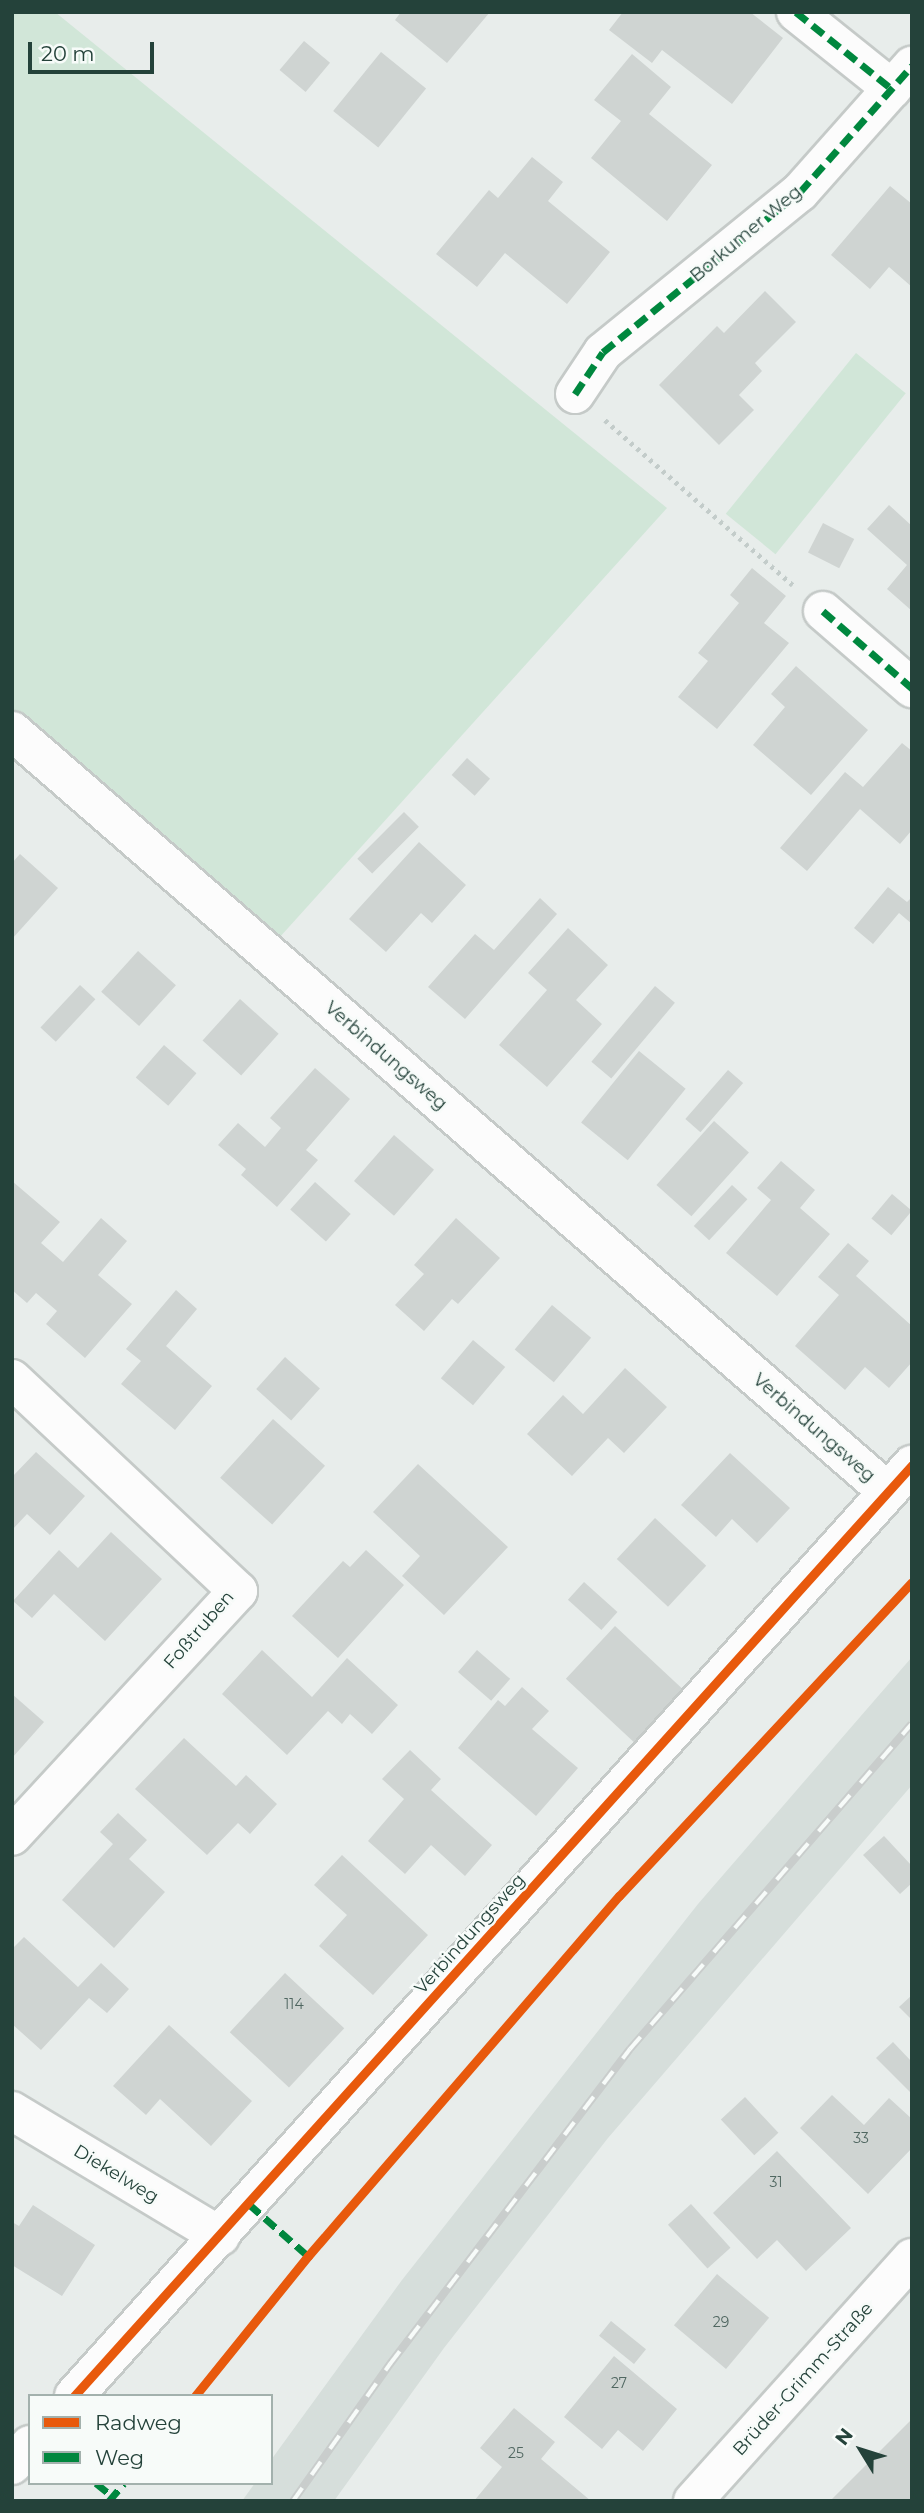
<!DOCTYPE html>
<meta charset="utf-8">
<style>
body{margin:0}
#map{position:relative;width:924px;height:2513px;overflow:hidden;background:#e8edeb;font-family:Montserrat,sans-serif}
div>[style]{position:absolute}
.built>*{inset:0;background:#d6dedb}
.green>*{inset:0;background:#d1e6d8;transform-origin:0 0}
.building>*{inset:0;background:#cfd4d2;transform-origin:0 0}
.path>*{height:4.5px;margin-top:-2.25px;transform-origin:0;background:repeating-linear-gradient(90deg,#c3ccca 0 3.5px,transparent 0 8.5px)}
.roads{filter:drop-shadow(2px 0 #c5cac8) drop-shadow(-2px 0 #c5cac8) drop-shadow(0 2px #c5cac8) drop-shadow(0 -2px #c5cac8)}
.street>*{height:38px;margin:-19px;padding:0 19px;transform-origin:19px;border-radius:19px;background:#fcfcfc}
.rail>*{height:8px;margin-top:-4px;transform-origin:0;background:repeating-linear-gradient(90deg,#f7fbf9 0 16px,#c9cdcc 0 32px);box-sizing:border-box;border-block:2px solid #c9cdcc}
.quiet>*{height:7px;margin-top:-3.5px;transform-origin:0;background:repeating-linear-gradient(90deg,#00873e 0 14px,transparent 0 21px)}
.cycleway>*{height:9px;margin:-4.5px;padding:0 4.5px;transform-origin:4.5px;border-radius:4.5px;background:#e8590c}
span{translate:-50% -50%;white-space:nowrap;text-align:center;line-height:1.15;-webkit-text-stroke:5px #f7fbf9;paint-order:stroke}
.number-label{font-size:14px;color:#506761}
.number-label span{-webkit-text-stroke-width:0}
.street-label{font-size:18px;color:#24423a}
.frame{position:absolute;inset:0;border:14px solid #24423a;pointer-events:none}
.legend{position:absolute;left:28px;top:2394px;width:245px;height:91px;box-sizing:border-box;background:#f7fbf9;border:2px solid #a3b1ad;margin:0;padding:9px 12px;list-style:none;font-size:21px;color:#24423a}
.legend li{display:flex;align-items:center;gap:14px;height:35px}
.legend b{width:35px;border:2px solid #a3b1ad}
.north{position:absolute;left:826px;top:2415px;width:70px;height:70px;-webkit-text-stroke:5px #f7fbf9;paint-order:stroke;rotate:308deg;font-size:19px;font-weight:700;line-height:28px;text-align:center;color:#24423a}
.north::after{content:'';display:block;margin:auto;width:24px;height:32px;background:#24423a;clip-path:polygon(50% 0,100% 100%,50% 72%,0 100%)}
.scale{position:absolute;left:28px;top:42px;width:126px;height:32px;box-sizing:border-box;border:4px solid #24423a;border-top:0;padding-left:9px;font-size:21px;line-height:24px;white-space:nowrap;color:#24423a;-webkit-text-stroke:5px #f7fbf9;paint-order:stroke}
</style>
<div id="map">
<div class="built">
<i style="clip-path:polygon(912px 1657px,912px 1785px,608px 2138px,444px 2348px,334px 2501px,242px 2501px,255px 2483px,271px 2483px,271px 2460px,402px 2280px,698px 1904px)"></i>
</div>
<div class="green">
<i style="clip-path:polygon(12px 12px,55px 12px,667px 508px,270px 948px,12px 729px)"></i>
<i style="left:856px;top:353px;width:64px;height:207px;rotate:39deg"></i>
</div>
<div class="building">
<i style="clip-path:polygon(401px 12px,490px 12px,447px 63px,395px 20px)"></i>
<i style="clip-path:polygon(623px 12px,750px 12px,783px 38px,732px 104px,662px 50px,652px 63px,609px 30px)"></i>
<i style="left:304px;top:41px;width:34px;height:38px;rotate:40deg"></i>
<i style="left:381px;top:52px;width:58px;height:76px;rotate:39deg"></i>
<i style="clip-path:polygon(632px 54px,671px 87px,649px 114px,712px 165px,667px 221px,591px 158px,621px 121px,594px 100px)"></i>
<i style="clip-path:polygon(532px 157px,563px 182px,548px 201px,610px 252px,567px 304px,505px 253px,477px 287px,436px 254px,489px 190px,498px 198px)"></i>
<i style="clip-path:polygon(890px 186px,912px 204px,912px 287px,889px 267px,870px 289px,831px 255px)"></i>
<i style="clip-path:polygon(765px 291px,796px 322px,755px 363px,762px 371px,739px 395px,754px 410px,719px 445px,659px 385px,717px 326px,724px 333px)"></i>
<i style="clip-path:polygon(889px 505px,912px 526px,912px 611px,887px 589px,907px 565px,867px 529px)"></i>
<i style="left:823px;top:523px;width:35px;height:33px;rotate:27deg"></i>
<i style="clip-path:polygon(752px 568px,786px 596px,764px 623px,789px 643px,717px 729px,678px 697px,708px 661px,698px 653px,739px 603px,730px 595px)"></i>
<i style="clip-path:polygon(796px 666px,868px 730px,811px 795px,753px 745px,785px 707px,771px 694px)"></i>
<i style="clip-path:polygon(902px 743px,912px 751px,912px 830px,900px 844px,860px 809px,807px 871px,780px 848px,845px 772px,863px 787px)"></i>
<i style="left:467px;top:758px;width:31px;height:23px;rotate:42deg"></i>
<i style="left:404px;top:812px;width:21px;height:66px;rotate:45deg"></i>
<i style="clip-path:polygon(419px 842px,466px 885px,432px 923px,421px 913px,386px 952px,349px 919px)"></i>
<i style="clip-path:polygon(20px 854px,58px 888px,12px 939px,12px 863px)"></i>
<i style="clip-path:polygon(888px 887px,907px 902px,912px 897px,912px 924px,899px 913px,873px 944px,854px 928px)"></i>
<i style="clip-path:polygon(540px 898px,557px 914px,465px 1019px,428px 987px,475px 934px,494px 950px)"></i>
<i style="clip-path:polygon(568px 928px,608px 965px,576px 1000px,602px 1024px,547px 1087px,499px 1045px,547px 990px,528px 973px)"></i>
<i style="left:138px;top:951px;width:51px;height:55px;rotate:42deg"></i>
<i style="left:80px;top:985px;width:21px;height:58px;rotate:43deg"></i>
<i style="left:655px;top:986px;width:26px;height:99px;rotate:40deg"></i>
<i style="left:240px;top:999px;width:52px;height:56px;rotate:42deg"></i>
<i style="left:164px;top:1045px;width:43px;height:43px;rotate:41deg"></i>
<i style="left:639px;top:1051px;width:60px;height:92px;rotate:39deg"></i>
<i style="clip-path:polygon(315px 1068px,350px 1099px,306px 1150px,318px 1160px,277px 1207px,241px 1175px,246px 1169px,218px 1145px,238px 1123px,265px 1147px,281px 1128px,270px 1118px)"></i>
<i style="left:728px;top:1070px;width:20px;height:65px;rotate:41deg"></i>
<i style="left:714px;top:1121px;width:47px;height:86px;rotate:42deg"></i>
<i style="left:394px;top:1135px;width:53px;height:61px;rotate:41deg"></i>
<i style="clip-path:polygon(781px 1161px,815px 1190px,800px 1208px,830px 1234px,777px 1296px,726px 1253px,771px 1200px,757px 1188px)"></i>
<i style="clip-path:polygon(12px 1181px,60px 1222px,41px 1243px,63px 1262px,101px 1218px,127px 1241px,98px 1275px,132px 1304px,85px 1358px,46px 1324px,57px 1311px,36px 1293px,27px 1303px,12px 1290px)"></i>
<i style="left:315px;top:1182px;width:48px;height:37px;rotate:42deg"></i>
<i style="left:732px;top:1185px;width:21px;height:56px;rotate:43deg"></i>
<i style="left:892px;top:1194px;width:26px;height:32px;rotate:40deg"></i>
<i style="clip-path:polygon(456px 1218px,500px 1258px,458px 1304px,452px 1299px,424px 1331px,395px 1305px,424px 1274px,414px 1265px)"></i>
<i style="clip-path:polygon(848px 1243px,869px 1261px,856px 1276px,912px 1326px,912px 1362px,889px 1388px,865px 1367px,845px 1390px,795px 1346px,839px 1295px,818px 1277px)"></i>
<i style="clip-path:polygon(176px 1290px,197px 1309px,166px 1346px,212px 1386px,175px 1430px,121px 1384px,141px 1361px,126px 1349px)"></i>
<i style="left:552px;top:1305px;width:51px;height:58px;rotate:40deg"></i>
<i style="left:473px;top:1340px;width:42px;height:50px;rotate:40deg"></i>
<i style="left:285px;top:1357px;width:47px;height:43px;rotate:42deg"></i>
<i style="clip-path:polygon(625px 1368px,667px 1407px,624px 1453px,608px 1438px,572px 1476px,527px 1434px,563px 1395px,583px 1414px)"></i>
<i style="left:273px;top:1419px;width:70px;height:79px;rotate:42deg"></i>
<i style="clip-path:polygon(36px 1452px,85px 1496px,50px 1535px,27px 1514px,12px 1530px,12px 1477px)"></i>
<i style="clip-path:polygon(730px 1453px,790px 1508px,757px 1543px,732px 1519px,716px 1537px,681px 1505px)"></i>
<i style="clip-path:polygon(418px 1464px,508px 1547px,444px 1615px,402px 1576px,420px 1556px,373px 1512px)"></i>
<i style="left:655px;top:1518px;width:70px;height:56px;rotate:43deg"></i>
<i style="clip-path:polygon(111px 1532px,162px 1579px,105px 1641px,54px 1594px,32px 1618px,13px 1601px,59px 1550px,78px 1568px)"></i>
<i style="clip-path:polygon(366px 1550px,404px 1585px,338px 1658px,292px 1616px,343px 1561px,350px 1567px)"></i>
<i style="left:584px;top:1582px;width:45px;height:24px;rotate:42deg"></i>
<i style="left:615px;top:1626px;width:95px;height:72px;rotate:43deg"></i>
<i style="clip-path:polygon(262px 1650px,312px 1697px,347px 1658px,398px 1705px,372px 1734px,350px 1714px,342px 1724px,328px 1711px,287px 1755px,222px 1694px)"></i>
<i style="left:477px;top:1650px;width:44px;height:29px;rotate:41deg"></i>
<i style="clip-path:polygon(522px 1687px,549px 1711px,532px 1729px,578px 1768px,536px 1816px,458px 1748px,498px 1700px,505px 1706px)"></i>
<i style="clip-path:polygon(12px 1694px,44px 1722px,12px 1758px)"></i>
<i style="clip-path:polygon(184px 1738px,236px 1786px,246px 1775px,277px 1804px,250px 1834px,238px 1823px,207px 1855px,135px 1789px)"></i>
<i style="clip-path:polygon(410px 1750px,441px 1779px,431px 1790px,492px 1845px,465px 1876px,431px 1845px,405px 1874px,368px 1841px,404px 1799px,382px 1779px)"></i>
<i style="clip-path:polygon(118px 1813px,147px 1840px,129px 1859px,165px 1892px,114px 1948px,62px 1900px,113px 1844px,100px 1832px)"></i>
<i style="clip-path:polygon(884px 1836px,912px 1866px,912px 1883px,900px 1894px,863px 1855px)"></i>
<i style="clip-path:polygon(342px 1855px,428px 1935px,373px 1995px,319px 1946px,347px 1915px,314px 1885px)"></i>
<i style="clip-path:polygon(24px 1937px,78px 1987px,101px 1963px,129px 1989px,107px 2013px,89px 1998px,41px 2050px,12px 2024px,12px 1949px)"></i>
<i style="left:285px;top:1973px;width:81px;height:81px;rotate:43deg"></i>
<i style="clip-path:polygon(912px 1995px,912px 2020px,899px 2007px)"></i>
<i style="clip-path:polygon(169px 2025px,252px 2101px,211px 2146px,160px 2099px,146px 2115px,113px 2086px)"></i>
<i style="clip-path:polygon(893px 2042px,912px 2062px,910px 2092px,876px 2058px)"></i>
<i style="clip-path:polygon(832px 2095px,864px 2125px,889px 2098px,912px 2119px,912px 2148px,868px 2194px,800px 2128px)"></i>
<i style="left:745px;top:2097px;width:49px;height:33px;rotate:47deg"></i>
<i style="clip-path:polygon(777px 2151px,851px 2228px,806px 2271px,777px 2240px,757px 2259px,713px 2213px)"></i>
<i style="left:691px;top:2204px;width:59px;height:31px;rotate:48deg"></i>
<i style="clip-path:polygon(33px 2205px,95px 2245px,62px 2296px,12px 2265px,12px 2222px,19px 2226px)"></i>
<i style="left:717px;top:2274px;width:68px;height:67px;rotate:40deg"></i>
<i style="left:611px;top:2321px;width:45px;height:19px;rotate:39deg"></i>
<i style="clip-path:polygon(614px 2356px,677px 2409px,643px 2451px,618px 2430px,602px 2449px,564px 2417px)"></i>
<i style="clip-path:polygon(514px 2408px,555px 2442px,541px 2459px,591px 2501px,474px 2501px,502px 2467px,480px 2448px)"></i>
<i style="clip-path:polygon(912px 2419px,912px 2501px,830px 2501px)"></i>
</div>
<div class="path">
<i style="left:605px;top:420px;width:250px;rotate:41.3deg"></i>
</div>
<div class="roads">
<div class="street">
<i style="left:796px;top:12px;width:123px;rotate:38.7deg"></i>
<i style="left:575px;top:394px;width:50px;rotate:-56.3deg"></i>
<i style="left:603px;top:352px;width:254px;rotate:-39.1deg"></i>
<i style="left:800px;top:192px;width:169px;rotate:-48.4deg"></i>
<i style="left:823px;top:611px;width:118px;rotate:40.9deg"></i>
<i style="left:12px;top:731px;width:1160px;rotate:40.98deg"></i>
<i style="left:12px;top:1379px;width:310px;rotate:43.2deg"></i>
<i style="left:238px;top:1591px;width:333px;rotate:132.7deg"></i>
<i style="left:12px;top:2111px;width:243px;rotate:31deg"></i>
<i style="left:74px;top:2396px;width:1253px;rotate:-48.01deg"></i>
<i style="left:12px;top:2465px;width:27px;rotate:-48deg"></i>
<i style="left:693px;top:2501px;width:327px;rotate:-48deg"></i>
</div>
</div>
<div class="rail">
<i style="left:293px;top:2501px;width:168px;rotate:-54.7deg"></i>
<i style="left:390px;top:2364px;width:396px;rotate:-52.7deg"></i>
<i style="left:630px;top:2049px;width:430px;rotate:-49.1deg"></i>
</div>
<div class="quiet">
<i style="left:796px;top:12px;width:123px;rotate:38.7deg"></i>
<i style="left:575px;top:394px;width:50px;rotate:-56.3deg"></i>
<i style="left:603px;top:352px;width:254px;rotate:-39.1deg"></i>
<i style="left:800px;top:192px;width:169px;rotate:-48.4deg"></i>
<i style="left:823px;top:611px;width:118px;rotate:40.9deg"></i>
<i style="left:249px;top:2204px;width:79px;rotate:41.4deg"></i>
<i style="left:96px;top:2483px;width:22px;rotate:39deg"></i>
<i style="left:109px;top:2501px;width:23px;rotate:-50deg"></i>
</div>
<div class="cycleway">
<i style="left:74px;top:2396px;width:1253px;rotate:-48.01deg"></i>
<i style="left:195px;top:2396px;width:180px;rotate:-51.1deg"></i>
<i style="left:308px;top:2256px;width:476px;rotate:-49.2deg"></i>
<i style="left:619px;top:1896px;width:429px;rotate:-47deg"></i>
</div>
<div class="number-label">
<span style="left:294px;top:2004px">114</span>
<span style="left:861px;top:2138px">33</span>
<span style="left:776px;top:2182px">31</span>
<span style="left:721px;top:2322px">29</span>
<span style="left:619px;top:2383px">27</span>
<span style="left:516px;top:2453px">25</span>
</div>
<div class="street-label">
<span style="left:746px;top:234px;rotate:-40deg">Borkumer Weg</span>
<span style="left:386px;top:1056px;rotate:41deg">Verbindungsweg</span>
<span style="left:814px;top:1428px;rotate:41deg">Verbindungsweg</span>
<span style="left:199px;top:1630px;rotate:-49deg">Foßtruben</span>
<span style="left:470px;top:1934px;rotate:-48deg">Verbindungsweg</span>
<span style="left:116px;top:2174px;rotate:31deg">Diekelweg</span>
<span style="left:803px;top:2379px;rotate:-48deg">Brüder-Grimm-Straße</span>
</div>
<div class="frame"></div>
<ul class="legend">
<li><b style="height:9px;background:#e8590c"></b>Radweg</li>
<li><b style="height:9px;background:#00873e"></b>Weg</li>
</ul>
<div class="north">N</div>
<div class="scale">20 m</div>
</div>
